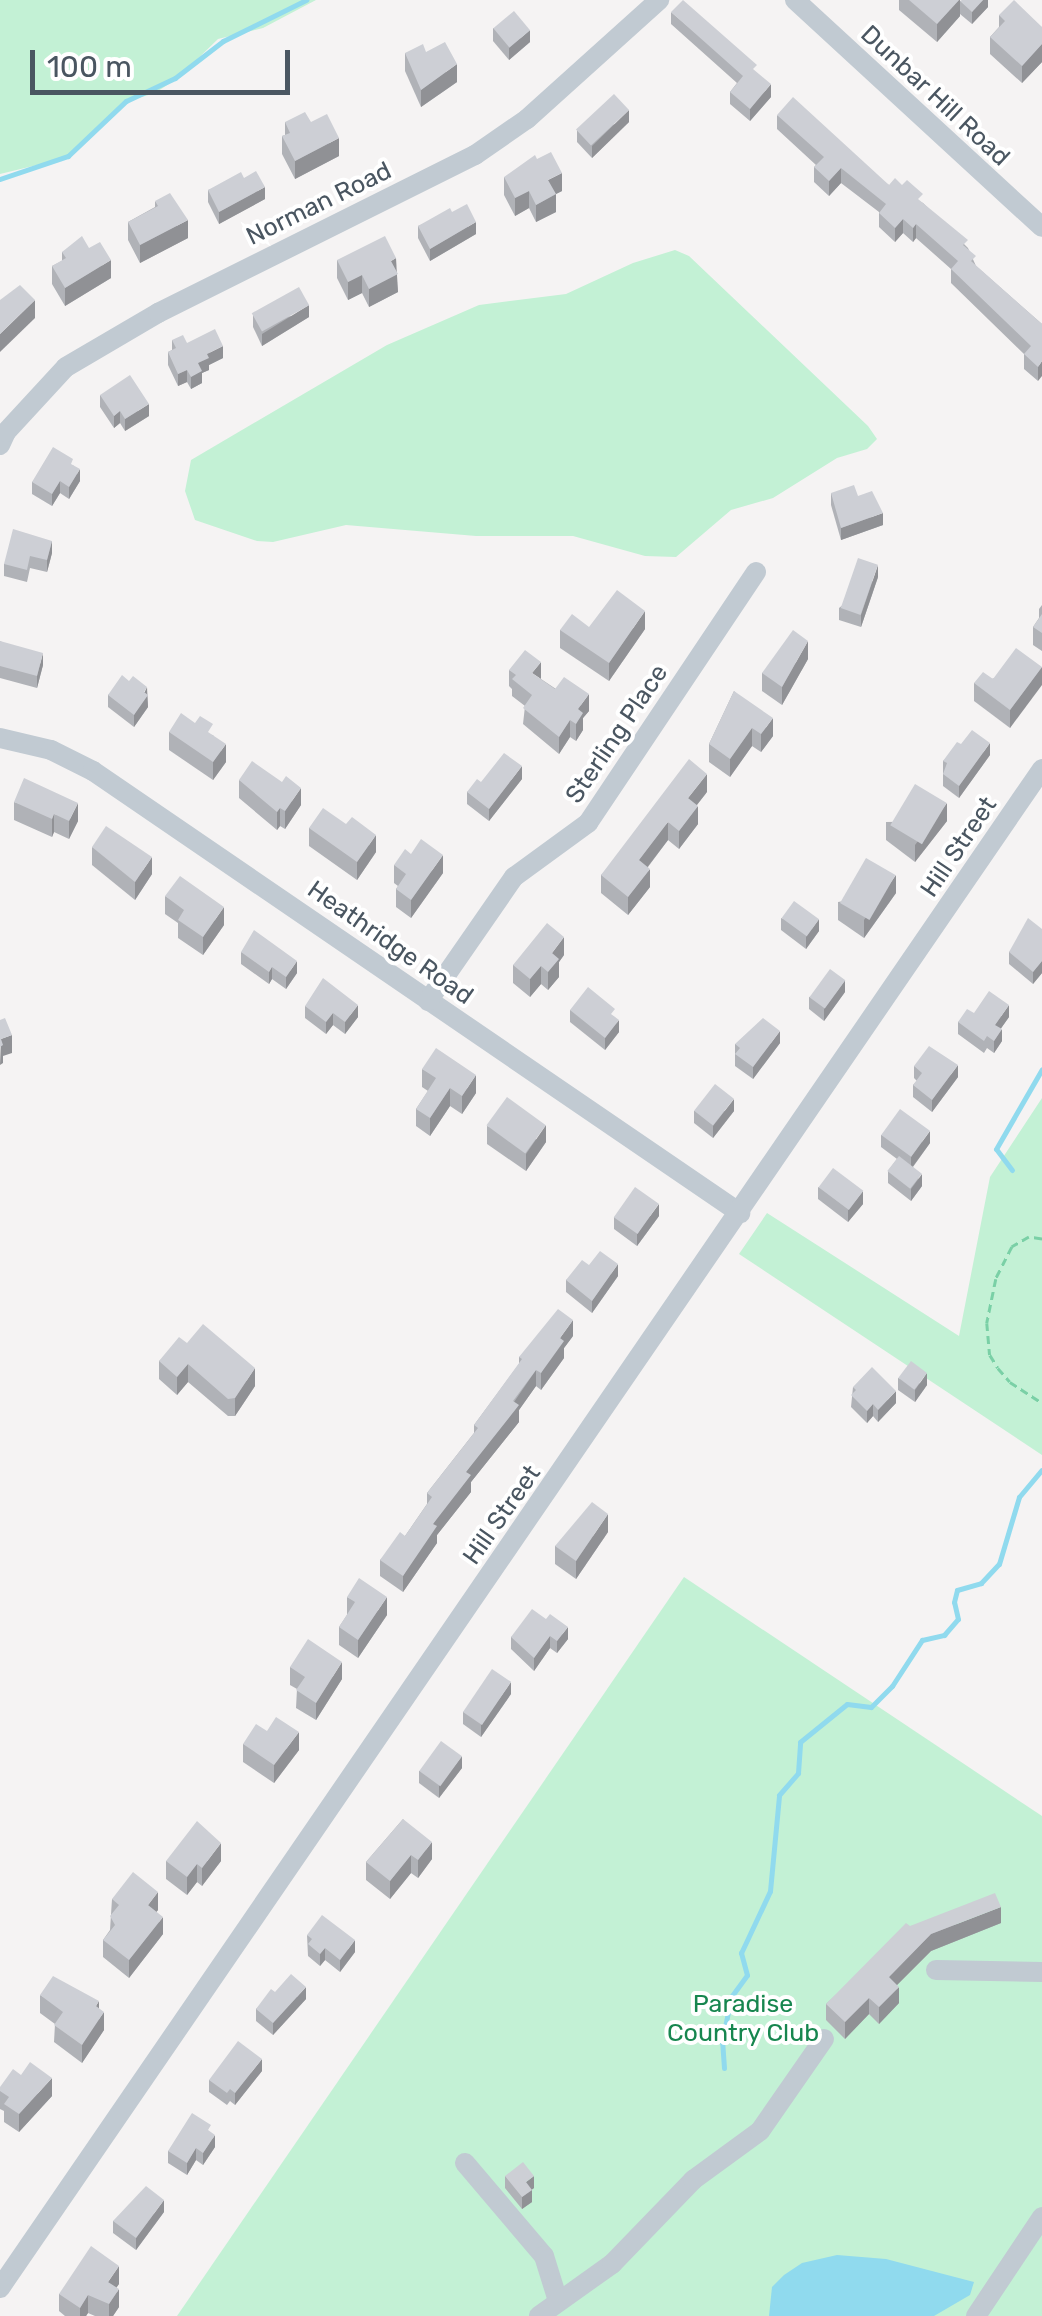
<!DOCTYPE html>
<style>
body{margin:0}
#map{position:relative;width:1042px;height:2316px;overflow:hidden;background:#f5f3f3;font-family:Rubik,sans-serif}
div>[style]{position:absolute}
.green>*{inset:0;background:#c3f1d5}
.water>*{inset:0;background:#90daee}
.stream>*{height:5px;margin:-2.5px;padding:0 2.5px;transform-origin:2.5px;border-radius:2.5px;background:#90daee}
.path>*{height:2.5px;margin-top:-1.25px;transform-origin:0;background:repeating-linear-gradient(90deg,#7ad0a6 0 8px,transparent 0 13px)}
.minor>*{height:20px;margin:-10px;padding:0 10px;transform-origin:10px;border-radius:10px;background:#c1cad2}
.wall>*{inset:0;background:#b0b2b7}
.shaded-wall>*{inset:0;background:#909195}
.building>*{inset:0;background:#cdcfd5;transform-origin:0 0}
span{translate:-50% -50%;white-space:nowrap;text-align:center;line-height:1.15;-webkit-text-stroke:8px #fff;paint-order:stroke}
.street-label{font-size:25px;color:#4a5661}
.park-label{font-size:25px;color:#17864f}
.scale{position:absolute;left:30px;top:50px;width:260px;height:45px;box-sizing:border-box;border:5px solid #4a5661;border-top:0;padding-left:12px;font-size:30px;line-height:35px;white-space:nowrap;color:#4a5661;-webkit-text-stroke:8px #fff;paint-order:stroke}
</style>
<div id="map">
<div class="green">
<i style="clip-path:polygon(0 0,316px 0,263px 28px,218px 39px,178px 78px,155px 93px,125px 102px,66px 158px,0 174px)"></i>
<i style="clip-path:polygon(675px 250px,689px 256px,868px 426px,877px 439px,867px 449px,837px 458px,773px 498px,731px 510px,676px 557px,645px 556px,573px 536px,476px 536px,346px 525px,273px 542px,257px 541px,195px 520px,185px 491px,191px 460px,387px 345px,479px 305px,566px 294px,633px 263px)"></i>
<i style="clip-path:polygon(1042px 1098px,1042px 1455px,739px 1254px,767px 1213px,959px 1336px,990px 1177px)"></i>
<i style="clip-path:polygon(684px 1577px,1042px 1816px,1042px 2316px,177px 2316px)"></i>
</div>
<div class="water">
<i style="clip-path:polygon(837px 2255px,886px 2259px,974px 2282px,970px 2295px,934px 2316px,769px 2316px,772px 2287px,784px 2275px,802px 2263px)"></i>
</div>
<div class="stream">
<i style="left:0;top:179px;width:72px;rotate:-18.7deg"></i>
<i style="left:68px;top:156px;width:80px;rotate:-43.5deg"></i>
<i style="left:126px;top:101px;width:54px;rotate:-25.1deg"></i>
<i style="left:175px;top:78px;width:61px;rotate:-37.6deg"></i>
<i style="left:223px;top:41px;width:93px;rotate:-26.3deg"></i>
<i style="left:1012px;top:1170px;width:26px;rotate:-127deg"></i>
<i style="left:996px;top:1149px;width:92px;rotate:-60.1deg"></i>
<i style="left:724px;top:2068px;width:26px;rotate:-94deg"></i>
<i style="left:722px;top:2042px;width:46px;rotate:-78.7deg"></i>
<i style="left:731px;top:1997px;width:27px;rotate:-54deg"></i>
<i style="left:747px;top:1975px;width:23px;rotate:-105deg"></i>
<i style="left:741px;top:1953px;width:68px;rotate:-64.9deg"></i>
<i style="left:770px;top:1891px;width:96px;rotate:-84.6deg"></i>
<i style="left:779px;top:1795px;width:29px;rotate:-49deg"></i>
<i style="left:798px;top:1773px;width:31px;rotate:-86deg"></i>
<i style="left:800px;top:1742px;width:60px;rotate:-39deg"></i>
<i style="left:847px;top:1704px;width:24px;rotate:7deg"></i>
<i style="left:871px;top:1707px;width:30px;rotate:-45deg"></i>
<i style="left:892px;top:1686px;width:55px;rotate:-56.9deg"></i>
<i style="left:922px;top:1640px;width:23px;rotate:-13deg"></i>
<i style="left:944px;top:1635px;width:21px;rotate:-49deg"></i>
<i style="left:958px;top:1619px;width:17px;rotate:-103deg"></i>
<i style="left:954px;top:1602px;width:12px;rotate:-76deg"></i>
<i style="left:957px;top:1590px;width:25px;rotate:-16deg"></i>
<i style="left:981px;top:1583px;width:26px;rotate:-47deg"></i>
<i style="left:999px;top:1564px;width:70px;rotate:-73.4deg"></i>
<i style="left:1019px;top:1497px;width:35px;rotate:-50deg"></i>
</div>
<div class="path">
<i style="left:1042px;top:1239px;width:13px;rotate:-171deg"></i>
<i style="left:1029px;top:1237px;width:20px;rotate:150deg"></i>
<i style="left:1012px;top:1247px;width:36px;rotate:117deg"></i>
<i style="left:996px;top:1279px;width:45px;rotate:101.6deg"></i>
<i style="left:987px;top:1323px;width:32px;rotate:85deg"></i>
<i style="left:990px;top:1355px;width:15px;rotate:58deg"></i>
<i style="left:998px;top:1368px;width:18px;rotate:49deg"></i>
<i style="left:1010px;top:1382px;width:38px;rotate:33deg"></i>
</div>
<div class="minor">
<i style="left:795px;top:0;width:335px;rotate:42.6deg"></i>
<i style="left:0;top:445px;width:14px;rotate:-65deg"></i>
<i style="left:6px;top:432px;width:88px;rotate:-47.3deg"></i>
<i style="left:66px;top:367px;width:107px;rotate:-30.4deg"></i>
<i style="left:158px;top:313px;width:354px;rotate:-26.5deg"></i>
<i style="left:475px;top:155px;width:63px;rotate:-34.7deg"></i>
<i style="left:527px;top:119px;width:178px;rotate:-42deg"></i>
<i style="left:0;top:738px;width:52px;rotate:13.2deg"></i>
<i style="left:51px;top:750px;width:47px;rotate:26.6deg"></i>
<i style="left:93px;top:771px;width:784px;rotate:34.34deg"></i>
<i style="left:428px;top:1001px;width:151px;rotate:-55.3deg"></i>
<i style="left:514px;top:877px;width:92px;rotate:-36.1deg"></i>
<i style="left:588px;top:823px;width:302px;rotate:-56.2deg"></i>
<i style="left:936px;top:1970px;width:106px;rotate:1.1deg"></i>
<i style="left:465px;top:2163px;width:122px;rotate:49.7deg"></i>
<i style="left:544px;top:2256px;width:47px;rotate:72.7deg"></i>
<i style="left:0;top:2288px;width:1842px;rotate:-55.55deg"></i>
<i style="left:539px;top:2316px;width:90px;rotate:-35.5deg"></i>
<i style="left:612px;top:2264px;width:117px;rotate:-46deg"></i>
<i style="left:693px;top:2180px;width:83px;rotate:-36.2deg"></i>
<i style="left:760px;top:2131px;width:112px;rotate:-55.2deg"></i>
<i style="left:976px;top:2316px;width:119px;rotate:-56.3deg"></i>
</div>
<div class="wall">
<i style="clip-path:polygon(899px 0,960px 0,960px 16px,937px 42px,899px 10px)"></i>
<i style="clip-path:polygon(988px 0,988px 7px,972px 24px,960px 14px,960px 1px)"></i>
<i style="clip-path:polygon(671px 12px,771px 97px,750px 121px,730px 104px,730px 92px,737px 83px,671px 24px)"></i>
<i style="clip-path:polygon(999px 15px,1042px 27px,1042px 62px,1022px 83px,990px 54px,990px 37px,999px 27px)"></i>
<i style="clip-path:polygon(493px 28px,530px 42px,509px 60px,493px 41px)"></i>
<i style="clip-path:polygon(426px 52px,457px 82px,421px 107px,405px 71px,405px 53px)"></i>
<i style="clip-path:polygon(777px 115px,889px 185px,923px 203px,968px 248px,976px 266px,1042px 324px,1038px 381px,1024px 369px,1024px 354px,951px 283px,951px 269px,916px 238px,913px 242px,903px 233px,895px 242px,879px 227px,879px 212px,841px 183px,829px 196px,814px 182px,814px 167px,816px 165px,777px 129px)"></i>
<i style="clip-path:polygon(285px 122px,311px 122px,339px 156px,295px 179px,282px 154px,282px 136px,285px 135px)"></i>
<i style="clip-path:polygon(629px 122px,592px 158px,577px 142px,577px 130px)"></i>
<i style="clip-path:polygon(504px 177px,562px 191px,556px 194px,556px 212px,536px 222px,529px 208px,515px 216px,504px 195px)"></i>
<i style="clip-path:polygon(244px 178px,265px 199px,219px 224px,208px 202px,208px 190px)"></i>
<i style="clip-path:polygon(155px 201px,188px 238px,140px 263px,128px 240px,128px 222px,155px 207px)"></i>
<i style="clip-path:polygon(452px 212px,476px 234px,430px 261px,418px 238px,418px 226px)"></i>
<i style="clip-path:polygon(89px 248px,111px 278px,65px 306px,52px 284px,52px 266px,62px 261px,62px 252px)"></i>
<i style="clip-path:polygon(337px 260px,396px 271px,398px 292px,369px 307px,362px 293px,348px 300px,337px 278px)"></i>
<i style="clip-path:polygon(253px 315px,309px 317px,262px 346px,253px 327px)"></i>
<i style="clip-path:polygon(172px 340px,187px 343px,223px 358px,209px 365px,209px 370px,202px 373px,202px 383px,191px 389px,187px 382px,178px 386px,168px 365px,168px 352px,172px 350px)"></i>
<i style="clip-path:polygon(100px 395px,149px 416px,125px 431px,120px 423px,114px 428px,100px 407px)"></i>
<i style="clip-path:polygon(73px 465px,80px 481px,69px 499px,60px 493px,52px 506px,32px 494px,32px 482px)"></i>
<i style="clip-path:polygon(831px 493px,883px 525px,841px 540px,831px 505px)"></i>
<i style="clip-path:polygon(52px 541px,52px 553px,47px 572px,30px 568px,27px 582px,4px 576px,4px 564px)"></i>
<i style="clip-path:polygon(878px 577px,861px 627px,839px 620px,839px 608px)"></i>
<i style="clip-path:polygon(1042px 605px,1042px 651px,1033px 645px,1033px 627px,1039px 618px,1039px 609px)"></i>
<i style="clip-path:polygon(589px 627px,645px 629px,609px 681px,560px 648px,560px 630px)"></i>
<i style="clip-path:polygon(0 641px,43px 665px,37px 688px,0 678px)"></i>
<i style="clip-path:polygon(808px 659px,782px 705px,762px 691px,762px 673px)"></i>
<i style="clip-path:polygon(1042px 667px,1010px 728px,974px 701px,974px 683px)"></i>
<i style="clip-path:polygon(509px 670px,541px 679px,589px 711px,583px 718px,583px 730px,576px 741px,570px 737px,559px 754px,523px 724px,525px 706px,512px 696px,512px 689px,509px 686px)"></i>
<i style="clip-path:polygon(129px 681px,147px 694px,148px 707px,134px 727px,108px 707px,108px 695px)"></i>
<i style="clip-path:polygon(734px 691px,773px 736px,761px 752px,752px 746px,730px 777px,709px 762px,709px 744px)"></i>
<i style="clip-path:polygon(169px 732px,213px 735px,226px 762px,213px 780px,169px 750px)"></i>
<i style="clip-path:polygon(961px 744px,990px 755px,959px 798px,943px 786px,943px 761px)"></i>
<i style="clip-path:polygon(522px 779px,489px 821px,467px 804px,467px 792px,481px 782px)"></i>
<i style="clip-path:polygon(239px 780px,301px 805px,285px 829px,280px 826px,277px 830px,239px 798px)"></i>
<i style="clip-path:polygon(707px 792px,697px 805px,698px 824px,679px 849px,668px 840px,648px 867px,650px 887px,628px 915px,601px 893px,601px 875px)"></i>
<i style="clip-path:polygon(14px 802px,78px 821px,69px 839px,54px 832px,52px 837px,14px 820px)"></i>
<i style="clip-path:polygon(947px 821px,915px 862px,886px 840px,886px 822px)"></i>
<i style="clip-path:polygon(346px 824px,376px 852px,357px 880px,309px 846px,309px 828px)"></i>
<i style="clip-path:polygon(92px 847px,152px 874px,135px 900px,92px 865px)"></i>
<i style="clip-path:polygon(394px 865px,443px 873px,411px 918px,396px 907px,396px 889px,398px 886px,394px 883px)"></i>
<i style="clip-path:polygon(896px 893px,864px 938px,838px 920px,838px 902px)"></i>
<i style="clip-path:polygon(165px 896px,224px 925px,203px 955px,178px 938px,178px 923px,165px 914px)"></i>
<i style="clip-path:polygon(781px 918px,819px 931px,806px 949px,781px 930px)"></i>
<i style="clip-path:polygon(1042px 929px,1042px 973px,1033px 984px,1009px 964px,1009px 952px)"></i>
<i style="clip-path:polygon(241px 952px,297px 973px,286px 989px,272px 979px,269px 984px,241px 964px)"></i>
<i style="clip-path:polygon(564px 955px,559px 962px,559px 977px,548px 990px,541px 984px,530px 997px,513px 983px,513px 965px)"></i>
<i style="clip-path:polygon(845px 992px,824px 1021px,809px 1009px,809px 997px)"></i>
<i style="clip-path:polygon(305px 1006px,358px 1017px,345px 1034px,333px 1025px,326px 1034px,305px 1018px)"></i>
<i style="clip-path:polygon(570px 1010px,615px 1017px,619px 1032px,605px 1050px,570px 1022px)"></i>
<i style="clip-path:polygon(974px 1013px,1009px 1017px,1001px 1028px,1002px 1041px,994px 1053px,987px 1048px,984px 1053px,958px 1034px,958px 1022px)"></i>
<i style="clip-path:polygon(780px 1043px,753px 1079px,735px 1066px,735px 1044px)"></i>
<i style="clip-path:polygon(914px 1066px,958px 1077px,932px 1112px,913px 1097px,913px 1085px,917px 1081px,914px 1078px)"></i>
<i style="clip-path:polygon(422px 1069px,476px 1093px,462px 1114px,450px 1106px,430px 1136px,416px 1126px,416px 1109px,428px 1091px,422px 1087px)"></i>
<i style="clip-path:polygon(694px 1111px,734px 1111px,713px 1138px,694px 1123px)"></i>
<i style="clip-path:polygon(487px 1126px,546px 1142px,526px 1171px,487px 1144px)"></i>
<i style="clip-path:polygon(881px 1135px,930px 1143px,913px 1167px,922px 1186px,911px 1201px,888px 1183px,888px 1171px,897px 1159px,881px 1147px)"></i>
<i style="clip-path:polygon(818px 1187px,863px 1204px,848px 1222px,818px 1199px)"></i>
<i style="clip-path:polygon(659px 1216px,637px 1246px,614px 1229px,614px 1217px)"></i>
<i style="clip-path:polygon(589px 1265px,618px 1276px,592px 1313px,566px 1292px,566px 1280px)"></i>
<i style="clip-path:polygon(573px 1336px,564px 1348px,564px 1358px,541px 1390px,536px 1386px,519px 1410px,519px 1422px,471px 1482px,471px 1492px,437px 1535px,437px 1543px,403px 1592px,380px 1576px,380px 1560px,405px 1536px,427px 1504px,427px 1493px,474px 1433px,474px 1425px,519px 1364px,519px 1357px)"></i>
<i style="clip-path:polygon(187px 1343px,255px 1386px,235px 1416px,228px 1416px,188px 1382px,177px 1395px,159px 1379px,159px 1361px)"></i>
<i style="clip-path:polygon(898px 1378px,927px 1385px,915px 1402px,898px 1390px)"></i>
<i style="clip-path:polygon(853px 1387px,896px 1403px,878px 1422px,873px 1416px,867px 1423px,851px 1407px)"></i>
<i style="clip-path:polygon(608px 1532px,576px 1579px,555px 1564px,555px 1546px)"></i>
<i style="clip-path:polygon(347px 1597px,387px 1615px,358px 1658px,339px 1645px,339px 1627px,347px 1615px)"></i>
<i style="clip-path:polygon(546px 1619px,568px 1639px,557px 1653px,550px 1648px,534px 1671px,511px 1649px,511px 1637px)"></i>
<i style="clip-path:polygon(290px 1667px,342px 1679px,316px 1720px,296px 1708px,297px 1689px,290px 1685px)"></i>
<i style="clip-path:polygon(511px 1694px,481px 1737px,463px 1724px,463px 1712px)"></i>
<i style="clip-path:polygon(243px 1744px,299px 1750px,274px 1783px,243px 1762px)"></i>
<i style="clip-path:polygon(462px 1768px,439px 1798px,419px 1783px,419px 1771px)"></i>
<i style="clip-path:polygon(403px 1819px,432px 1859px,418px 1878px,411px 1873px,390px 1899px,366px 1880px,366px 1862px)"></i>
<i style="clip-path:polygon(166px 1861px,221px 1861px,202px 1886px,197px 1882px,187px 1895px,166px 1879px)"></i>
<i style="clip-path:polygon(112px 1899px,158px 1910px,156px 1912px,163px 1934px,129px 1978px,103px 1957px,103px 1940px,110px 1930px)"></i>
<i style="clip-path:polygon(1001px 1923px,931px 1951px,897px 1985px,899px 2003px,879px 2024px,869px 2014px,845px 2039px,826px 2020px,826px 2004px,910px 1926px)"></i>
<i style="clip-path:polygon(307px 1935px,355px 1952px,340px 1972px,325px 1960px,320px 1966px,308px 1956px)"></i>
<i style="clip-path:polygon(275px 1992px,306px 1999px,273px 2035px,256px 2021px,256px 2009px)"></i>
<i style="clip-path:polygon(40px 1995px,104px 2030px,82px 2063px,54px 2042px,55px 2024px,40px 2013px)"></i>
<i style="clip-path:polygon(262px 2071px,235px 2105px,230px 2101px,227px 2105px,209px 2092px,209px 2080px)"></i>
<i style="clip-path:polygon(0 2087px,52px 2096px,19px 2132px,4px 2122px,4px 2111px,0 2109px)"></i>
<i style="clip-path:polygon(211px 2133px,215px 2147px,203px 2165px,196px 2160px,187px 2175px,168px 2163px,168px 2151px)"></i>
<i style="clip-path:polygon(505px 2176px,534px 2188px,532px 2189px,532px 2202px,522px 2209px,505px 2188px)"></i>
<i style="clip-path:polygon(164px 2212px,136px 2250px,113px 2233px,113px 2221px)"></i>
<i style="clip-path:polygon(119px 2284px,116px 2287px,119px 2307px,113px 2316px,95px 2316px,88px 2313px,86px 2316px,65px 2316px,59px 2311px,59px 2294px)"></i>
</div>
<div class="shaded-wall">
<i style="clip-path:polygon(959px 0,960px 0,960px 16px,937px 42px,937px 24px)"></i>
<i style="clip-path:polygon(983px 0,988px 0,988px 7px,972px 24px,972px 12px)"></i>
<i style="clip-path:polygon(530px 30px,530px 42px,509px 60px,509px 48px)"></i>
<i style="clip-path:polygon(1042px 44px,1042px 62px,1022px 83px,1022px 66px)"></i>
<i style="clip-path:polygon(457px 64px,457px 82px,421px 107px,421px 90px)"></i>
<i style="clip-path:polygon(771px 84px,771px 97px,750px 121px,750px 109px)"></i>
<i style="clip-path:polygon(629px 110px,629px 122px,592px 158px,592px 146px)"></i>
<i style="clip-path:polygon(339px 138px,339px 156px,295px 179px,295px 161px)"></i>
<i style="clip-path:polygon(841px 168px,841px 183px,829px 196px,829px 181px)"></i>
<i style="clip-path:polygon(562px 173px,562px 191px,548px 198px,548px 180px)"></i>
<i style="clip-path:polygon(265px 187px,265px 199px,219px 224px,219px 212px)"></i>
<i style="clip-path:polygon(529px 191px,529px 208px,515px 216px,515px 198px)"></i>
<i style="clip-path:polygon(556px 194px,556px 212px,536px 222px,536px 205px)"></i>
<i style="clip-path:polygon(903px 219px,903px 233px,895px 242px,895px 228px)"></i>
<i style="clip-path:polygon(188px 220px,188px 238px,140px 263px,140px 245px)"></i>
<i style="clip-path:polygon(476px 222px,476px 234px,430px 261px,430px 249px)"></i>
<i style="clip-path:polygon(916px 224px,916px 238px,913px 242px,913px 228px)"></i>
<i style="clip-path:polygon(396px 258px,398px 292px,369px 307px,369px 289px,391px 261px)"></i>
<i style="clip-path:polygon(111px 260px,111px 278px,65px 306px,65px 288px)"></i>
<i style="clip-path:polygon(362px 275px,362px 293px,348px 300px,348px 282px)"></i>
<i style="clip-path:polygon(35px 300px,35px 318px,0 352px,0 334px)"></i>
<i style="clip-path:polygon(309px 305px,309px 317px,262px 346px,262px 334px)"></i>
<i style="clip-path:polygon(223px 346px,223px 358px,209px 365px,209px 370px,202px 373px,202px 383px,191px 389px,191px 377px,198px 363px,207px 354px)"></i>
<i style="clip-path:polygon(1042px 361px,1042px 376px,1038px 381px,1038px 367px)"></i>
<i style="clip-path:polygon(187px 370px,187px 382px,178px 386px,178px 374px)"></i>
<i style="clip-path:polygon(149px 404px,149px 416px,125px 431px,125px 419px)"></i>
<i style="clip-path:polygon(120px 411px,120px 423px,114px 428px,114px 416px)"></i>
<i style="clip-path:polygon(80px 469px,80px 481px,69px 499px,69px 487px)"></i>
<i style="clip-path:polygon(60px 481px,60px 493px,52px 506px,52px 494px)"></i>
<i style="clip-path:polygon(883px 513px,883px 525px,841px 540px,841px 528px)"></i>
<i style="clip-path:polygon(52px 541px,52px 553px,47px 572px,47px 560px)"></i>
<i style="clip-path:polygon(878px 565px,878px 577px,861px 627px,861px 615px)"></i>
<i style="clip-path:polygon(645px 611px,645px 629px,609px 681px,609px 663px)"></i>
<i style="clip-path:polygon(808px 641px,808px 659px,782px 705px,782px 687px)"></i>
<i style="clip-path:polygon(43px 653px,43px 665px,37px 688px,37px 676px)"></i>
<i style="clip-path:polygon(541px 662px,541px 679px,532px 673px)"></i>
<i style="clip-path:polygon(1042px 667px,1042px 685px,1010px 728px,1010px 710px)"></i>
<i style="clip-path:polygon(147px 687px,148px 707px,134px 727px,134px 715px)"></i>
<i style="clip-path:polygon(589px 694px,589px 711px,583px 718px,583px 730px,576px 741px,576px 724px,578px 709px)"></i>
<i style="clip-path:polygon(773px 718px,773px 736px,761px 752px,761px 734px)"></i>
<i style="clip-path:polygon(570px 720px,570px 737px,559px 754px,559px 737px)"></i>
<i style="clip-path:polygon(752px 728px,752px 746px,730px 777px,730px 759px)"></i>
<i style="clip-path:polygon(990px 743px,990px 755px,959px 798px,959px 786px)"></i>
<i style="clip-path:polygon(226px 744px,226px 762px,213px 780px,213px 762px)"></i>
<i style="clip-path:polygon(522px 766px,522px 779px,489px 821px,489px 809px)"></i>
<i style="clip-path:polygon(707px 774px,707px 792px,688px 816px,688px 798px)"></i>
<i style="clip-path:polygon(301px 788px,301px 805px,285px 829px,285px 811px)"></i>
<i style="clip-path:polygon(78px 803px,78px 821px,69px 839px,69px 821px)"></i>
<i style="clip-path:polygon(947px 803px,947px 821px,915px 862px,915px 845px)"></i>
<i style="clip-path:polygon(698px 806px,698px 824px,679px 849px,679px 831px)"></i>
<i style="clip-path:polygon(280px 808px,280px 826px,277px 830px,277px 812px)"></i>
<i style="clip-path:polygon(54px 814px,54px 832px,52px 837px,52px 819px)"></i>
<i style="clip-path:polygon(668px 822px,668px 840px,639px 878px,639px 860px)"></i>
<i style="clip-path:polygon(376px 835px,376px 852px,357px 880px,357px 862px)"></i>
<i style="clip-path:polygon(443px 855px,443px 873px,411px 918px,411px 900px)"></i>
<i style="clip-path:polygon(152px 857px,152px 874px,135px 900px,135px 882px)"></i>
<i style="clip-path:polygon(650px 869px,650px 887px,628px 915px,628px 897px)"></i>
<i style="clip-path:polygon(896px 875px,896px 893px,864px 938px,864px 920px)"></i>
<i style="clip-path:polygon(224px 907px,224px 925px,203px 955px,203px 937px)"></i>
<i style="clip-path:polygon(819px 919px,819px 931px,806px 949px,806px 937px)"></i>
<i style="clip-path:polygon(564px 937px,564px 955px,559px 962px,559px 977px,548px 990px,548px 972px,552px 953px)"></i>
<i style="clip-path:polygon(297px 961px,297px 973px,286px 989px,286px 977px)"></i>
<i style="clip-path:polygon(1042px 961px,1042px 973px,1033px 984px,1033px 972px)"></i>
<i style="clip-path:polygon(541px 966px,541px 984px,530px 997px,530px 979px)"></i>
<i style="clip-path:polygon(272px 967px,272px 979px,269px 984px,269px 972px)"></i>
<i style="clip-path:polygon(845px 980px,845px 992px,824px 1021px,824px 1009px)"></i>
<i style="clip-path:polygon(358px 1005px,358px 1017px,345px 1034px,345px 1022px)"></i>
<i style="clip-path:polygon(1009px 1005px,1009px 1017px,995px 1037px,995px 1025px)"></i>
<i style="clip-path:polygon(333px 1013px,333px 1025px,326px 1034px,326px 1022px)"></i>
<i style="clip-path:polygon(619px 1020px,619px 1032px,605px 1050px,605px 1038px)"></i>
<i style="clip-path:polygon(1002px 1029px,1002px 1041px,994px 1053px,994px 1041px)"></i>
<i style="clip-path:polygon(780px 1031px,780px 1043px,753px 1079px,753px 1067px)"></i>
<i style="clip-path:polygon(12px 1035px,12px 1053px,3px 1056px,3px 1063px,0 1065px,1px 1039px)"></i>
<i style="clip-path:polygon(958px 1065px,958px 1077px,932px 1112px,932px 1100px)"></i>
<i style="clip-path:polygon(476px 1075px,476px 1093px,462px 1114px,462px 1096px)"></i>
<i style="clip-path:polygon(450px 1088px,450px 1106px,430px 1136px,430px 1118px)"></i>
<i style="clip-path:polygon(734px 1099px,734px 1111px,713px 1138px,713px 1126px)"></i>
<i style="clip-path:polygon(546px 1125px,546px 1142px,526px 1171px,526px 1154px)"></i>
<i style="clip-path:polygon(930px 1131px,930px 1143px,911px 1169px,911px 1157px)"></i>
<i style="clip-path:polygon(922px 1174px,922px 1186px,911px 1201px,911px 1189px)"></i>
<i style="clip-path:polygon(863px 1191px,863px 1204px,848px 1222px,848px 1210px)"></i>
<i style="clip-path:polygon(659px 1204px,659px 1216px,637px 1246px,637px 1234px)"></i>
<i style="clip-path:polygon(618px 1264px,618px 1276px,592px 1313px,592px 1301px)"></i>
<i style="clip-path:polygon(573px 1320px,573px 1336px,564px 1348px,564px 1358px,541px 1390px,541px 1373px,560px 1338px)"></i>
<i style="clip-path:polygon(188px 1364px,188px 1382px,177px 1395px,177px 1377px)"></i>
<i style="clip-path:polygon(255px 1368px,255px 1386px,235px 1416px,235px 1398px)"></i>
<i style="clip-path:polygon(536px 1370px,536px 1386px,519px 1410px,519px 1422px,471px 1482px,471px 1492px,437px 1535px,437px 1543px,403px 1592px,403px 1576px,433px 1524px,466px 1472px)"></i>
<i style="clip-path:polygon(927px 1373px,927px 1385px,915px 1402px,915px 1390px)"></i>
<i style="clip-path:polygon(896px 1391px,896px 1403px,878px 1422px,878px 1410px)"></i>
<i style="clip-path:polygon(873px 1404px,873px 1416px,867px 1423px,867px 1411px)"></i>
<i style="clip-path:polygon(608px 1514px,608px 1532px,576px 1579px,576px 1561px)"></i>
<i style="clip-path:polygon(387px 1597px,387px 1615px,358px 1658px,358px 1640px)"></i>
<i style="clip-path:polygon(568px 1627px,568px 1639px,557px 1653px,557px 1641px)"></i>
<i style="clip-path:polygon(550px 1636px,550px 1648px,534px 1671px,534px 1658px)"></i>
<i style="clip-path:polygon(342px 1662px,342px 1679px,316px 1720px,316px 1703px)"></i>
<i style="clip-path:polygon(511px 1682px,511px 1694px,481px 1737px,481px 1725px)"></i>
<i style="clip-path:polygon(299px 1732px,299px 1750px,274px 1783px,274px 1765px)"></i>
<i style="clip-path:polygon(462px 1756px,462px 1768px,439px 1798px,439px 1786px)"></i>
<i style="clip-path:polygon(432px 1842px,432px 1859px,418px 1878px,418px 1860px)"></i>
<i style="clip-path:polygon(221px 1843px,221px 1861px,202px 1886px,202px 1868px)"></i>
<i style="clip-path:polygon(411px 1855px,411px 1873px,390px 1899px,390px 1881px)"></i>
<i style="clip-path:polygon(197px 1864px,197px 1882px,187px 1895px,187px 1877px)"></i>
<i style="clip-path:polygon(158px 1892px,158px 1910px,148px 1922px,148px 1905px)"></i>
<i style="clip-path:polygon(1001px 1907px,1001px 1923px,931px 1951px,889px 1993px,889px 1977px,931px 1934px)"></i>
<i style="clip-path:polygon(163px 1917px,163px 1934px,129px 1978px,129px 1960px)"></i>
<i style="clip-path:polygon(355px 1940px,355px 1952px,340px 1972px,340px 1960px)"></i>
<i style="clip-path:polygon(325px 1948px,325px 1960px,320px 1966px,320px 1954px)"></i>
<i style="clip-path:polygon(306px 1987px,306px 1999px,273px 2035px,273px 2023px)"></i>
<i style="clip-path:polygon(899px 1987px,899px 2003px,879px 2024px,879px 2007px)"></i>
<i style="clip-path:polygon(869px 1998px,869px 2014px,845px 2039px,845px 2022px)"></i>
<i style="clip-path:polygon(99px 2001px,99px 2019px,104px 2012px,104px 2030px,82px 2063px,82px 2045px,96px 2006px)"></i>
<i style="clip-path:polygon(262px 2059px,262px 2071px,235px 2105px,235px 2093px)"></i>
<i style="clip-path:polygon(52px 2078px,52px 2096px,19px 2132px,19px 2114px)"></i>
<i style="clip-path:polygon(215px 2135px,215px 2147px,203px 2165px,203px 2153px)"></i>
<i style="clip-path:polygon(196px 2148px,196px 2160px,187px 2175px,187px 2163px)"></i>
<i style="clip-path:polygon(534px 2176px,534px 2188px,526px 2194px,526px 2182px)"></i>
<i style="clip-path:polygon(532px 2190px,532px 2202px,522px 2209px,522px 2197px)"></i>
<i style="clip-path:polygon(164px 2200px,164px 2212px,136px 2250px,136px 2238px)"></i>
<i style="clip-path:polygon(119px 2266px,119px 2284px,108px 2300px,108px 2282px)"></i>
<i style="clip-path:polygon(119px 2289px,119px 2307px,113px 2316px,109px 2316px,109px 2304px)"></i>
<i style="clip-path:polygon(88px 2295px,88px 2313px,86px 2316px,80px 2316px,80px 2308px)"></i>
</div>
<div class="building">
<i style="clip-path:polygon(683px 0,757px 65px,753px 69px,771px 84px,750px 109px,730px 92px,743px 76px,671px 12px)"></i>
<i style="clip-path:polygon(909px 0,959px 0,937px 24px)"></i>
<i style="clip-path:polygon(962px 0,983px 0,972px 12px,960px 1px)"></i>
<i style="clip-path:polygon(1014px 0,1042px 27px,1042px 44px,1022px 66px,990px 37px,1005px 21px,999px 15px)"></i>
<i style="left:514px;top:11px;width:25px;height:27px;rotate:50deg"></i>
<i style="clip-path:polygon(445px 42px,457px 64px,421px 90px,405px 53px,423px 44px,426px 52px)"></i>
<i style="left:614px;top:94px;width:22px;height:52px;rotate:47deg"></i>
<i style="clip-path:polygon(793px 97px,889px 185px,895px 178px,902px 185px,907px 180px,923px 194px,918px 199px,968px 240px,963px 245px,976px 256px,971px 261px,1042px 324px,1042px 361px,1038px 367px,1024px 354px,1031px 346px,951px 269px,958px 261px,916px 224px,913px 228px,903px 219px,895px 228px,879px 213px,886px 204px,841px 168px,829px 181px,814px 167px,824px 157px,777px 115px)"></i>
<i style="clip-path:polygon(305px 112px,311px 122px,327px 114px,339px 138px,295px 161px,282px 136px,290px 133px,285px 122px)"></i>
<i style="clip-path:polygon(551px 152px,562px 173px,548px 180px,556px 194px,536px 205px,529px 191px,515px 198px,504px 177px,535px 155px,537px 159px)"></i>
<i style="clip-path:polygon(256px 171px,265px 187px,219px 212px,208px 190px,241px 172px,244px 178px)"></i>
<i style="clip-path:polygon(170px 193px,188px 220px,140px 245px,128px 222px,158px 206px,155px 201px)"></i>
<i style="clip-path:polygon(467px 204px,476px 222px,430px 249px,418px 226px,450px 208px,452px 212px)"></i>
<i style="clip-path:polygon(82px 236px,89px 248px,100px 242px,111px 260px,65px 288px,52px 266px,66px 258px,62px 252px)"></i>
<i style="clip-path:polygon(385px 236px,396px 258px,391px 261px,398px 274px,369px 289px,362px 275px,348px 282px,337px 260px)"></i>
<i style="clip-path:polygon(20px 285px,35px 300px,0 334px,0 300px)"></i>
<i style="left:299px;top:287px;width:21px;height:54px;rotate:61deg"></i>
<i style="clip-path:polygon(215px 329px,223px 346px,207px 354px,209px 358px,198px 363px,202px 371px,191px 377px,187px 370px,178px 374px,168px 352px,176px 348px,172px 340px,183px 335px,187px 343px)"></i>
<i style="clip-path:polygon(130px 375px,149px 404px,125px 419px,120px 411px,114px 416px,100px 395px)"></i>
<i style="clip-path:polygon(53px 447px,73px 459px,71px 464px,80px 469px,69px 487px,60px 481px,52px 494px,32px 482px)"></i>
<i style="clip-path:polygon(854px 485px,858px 496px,872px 491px,883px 513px,841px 528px,831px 493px)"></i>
<i style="clip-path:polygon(13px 529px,52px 541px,47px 560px,30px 556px,27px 570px,4px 564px)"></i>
<i style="left:858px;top:558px;width:21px;height:53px;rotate:19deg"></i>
<i style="clip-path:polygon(617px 590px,645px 611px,609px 663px,560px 630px,572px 614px,589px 627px)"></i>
<i style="clip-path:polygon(1042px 614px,1042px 633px,1033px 627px)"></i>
<i style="clip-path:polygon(793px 630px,808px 641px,782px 687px,762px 673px)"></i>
<i style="clip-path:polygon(0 641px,43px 653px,37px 676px,0 666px)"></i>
<i style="clip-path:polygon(1016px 648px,1042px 667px,1010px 710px,974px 683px,983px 672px,993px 679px)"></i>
<i style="clip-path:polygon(525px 650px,541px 662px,532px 673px,555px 689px,564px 677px,589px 694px,578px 709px,583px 713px,576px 724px,570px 720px,559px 737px,523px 708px,532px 695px,512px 679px,516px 675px,509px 670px)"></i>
<i style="clip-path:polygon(122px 675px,129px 681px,133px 676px,147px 687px,144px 692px,148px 695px,134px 715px,108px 695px)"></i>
<i style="clip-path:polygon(734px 691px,773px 718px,761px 734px,752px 728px,730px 759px,709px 744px)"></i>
<i style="clip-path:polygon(181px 713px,195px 723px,200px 716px,213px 724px,208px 732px,226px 744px,213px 762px,169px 732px)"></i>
<i style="clip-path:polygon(972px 730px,990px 743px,959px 786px,943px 774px,947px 763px,943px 761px,957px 742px,961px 744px)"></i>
<i style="clip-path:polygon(504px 753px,522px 766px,489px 809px,467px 792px,477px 779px,481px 782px)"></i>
<i style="clip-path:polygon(689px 759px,707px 774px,688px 798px,698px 806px,679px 831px,668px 822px,639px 860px,650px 869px,628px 897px,601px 875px)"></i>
<i style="clip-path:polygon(252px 761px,282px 782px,286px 776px,301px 788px,285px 811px,280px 808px,277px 812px,239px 780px)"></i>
<i style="clip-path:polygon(24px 778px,78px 803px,69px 821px,54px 814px,52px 819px,14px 802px)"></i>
<i style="left:915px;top:784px;width:37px;height:48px;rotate:31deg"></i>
<i style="clip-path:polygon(323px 808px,346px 824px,352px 817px,376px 835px,357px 862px,309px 828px)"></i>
<i style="clip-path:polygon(106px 826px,152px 857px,135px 882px,92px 847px)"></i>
<i style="clip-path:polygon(421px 839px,443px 855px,411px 900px,396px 889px,406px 874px,394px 865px,405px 849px,411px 854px)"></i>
<i style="left:866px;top:858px;width:34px;height:52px;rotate:30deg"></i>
<i style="clip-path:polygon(180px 876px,224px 907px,203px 937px,178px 920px,184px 910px,165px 896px)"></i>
<i style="left:794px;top:901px;width:31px;height:21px;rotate:36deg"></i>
<i style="clip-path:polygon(1028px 918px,1042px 929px,1042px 961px,1033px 972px,1009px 952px)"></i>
<i style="clip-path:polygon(547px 923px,564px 937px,552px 953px,559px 959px,548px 972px,541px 966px,530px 979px,513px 965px)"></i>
<i style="clip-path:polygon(254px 930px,297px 961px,286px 977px,272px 967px,269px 972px,241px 952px)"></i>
<i style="left:830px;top:969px;width:19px;height:35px;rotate:36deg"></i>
<i style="clip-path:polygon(323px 978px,358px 1005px,345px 1022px,333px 1013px,326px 1022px,305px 1006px)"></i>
<i style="clip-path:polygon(588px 987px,615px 1009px,611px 1014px,619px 1020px,605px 1038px,570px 1010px)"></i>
<i style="clip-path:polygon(989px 991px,1009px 1005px,995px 1025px,1002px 1029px,994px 1041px,987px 1036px,984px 1041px,958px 1022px,967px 1009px,974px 1013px)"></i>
<i style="clip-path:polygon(5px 1018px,12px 1035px,1px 1039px,3px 1045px,0 1047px,0 1020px)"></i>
<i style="clip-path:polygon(763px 1018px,780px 1031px,753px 1067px,735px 1054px,740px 1048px,735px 1044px)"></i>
<i style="clip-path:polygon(929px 1046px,958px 1065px,932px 1100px,913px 1085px,922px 1073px,914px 1066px)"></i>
<i style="clip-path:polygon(436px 1048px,476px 1075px,462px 1096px,450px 1088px,430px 1118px,416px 1109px,436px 1078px,422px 1069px)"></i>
<i style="left:715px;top:1084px;width:24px;height:34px;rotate:38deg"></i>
<i style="left:507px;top:1097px;width:48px;height:35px;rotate:36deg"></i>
<i style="left:900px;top:1109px;width:37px;height:32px;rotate:36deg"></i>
<i style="left:899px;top:1156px;width:29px;height:19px;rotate:38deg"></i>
<i style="left:833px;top:1168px;width:38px;height:24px;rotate:37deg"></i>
<i style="left:635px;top:1187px;width:29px;height:37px;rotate:35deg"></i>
<i style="clip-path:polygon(600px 1251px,618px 1264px,592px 1301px,566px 1280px,582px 1260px,589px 1265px)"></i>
<i style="clip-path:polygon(558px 1309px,573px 1320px,560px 1338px,564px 1341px,541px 1373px,536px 1370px,513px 1401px,519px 1405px,466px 1472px,471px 1475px,433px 1524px,437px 1526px,403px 1576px,380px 1560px,400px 1532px,405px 1536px,432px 1497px,427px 1493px,478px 1428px,474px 1425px,522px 1359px,519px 1357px)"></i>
<i style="clip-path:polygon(203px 1324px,255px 1368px,235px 1398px,228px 1399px,188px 1364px,177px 1377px,159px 1361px,179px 1337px,187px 1343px)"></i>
<i style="left:911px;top:1361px;width:20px;height:21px;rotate:37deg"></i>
<i style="clip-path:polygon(872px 1367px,896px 1391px,878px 1410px,873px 1404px,867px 1411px,851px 1395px,856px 1390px,853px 1387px)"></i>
<i style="clip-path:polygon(592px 1502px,608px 1514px,576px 1561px,555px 1546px)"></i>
<i style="clip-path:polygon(359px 1578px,387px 1597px,358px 1640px,339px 1627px,355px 1602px,347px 1597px)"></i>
<i style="clip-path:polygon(532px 1609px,546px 1619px,550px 1614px,568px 1627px,557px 1641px,550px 1636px,534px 1658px,511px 1637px)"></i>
<i style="clip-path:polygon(308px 1639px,342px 1662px,316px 1703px,296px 1690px,305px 1677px,290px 1667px)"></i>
<i style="left:492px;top:1669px;width:23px;height:52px;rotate:34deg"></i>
<i style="clip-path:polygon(276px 1717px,299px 1732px,274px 1765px,243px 1744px,256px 1724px,267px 1731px)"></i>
<i style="left:441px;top:1741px;width:26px;height:37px;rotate:36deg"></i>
<i style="clip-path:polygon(403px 1819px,432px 1842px,418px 1860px,411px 1855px,390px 1881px,366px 1862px)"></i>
<i style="clip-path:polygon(197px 1821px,221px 1843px,202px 1868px,197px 1864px,187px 1877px,166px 1861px)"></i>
<i style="clip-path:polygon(133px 1872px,158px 1892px,148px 1905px,163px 1917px,129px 1960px,103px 1940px,115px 1925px,110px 1916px,119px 1905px,112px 1899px)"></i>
<i style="clip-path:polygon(995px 1893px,1001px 1907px,931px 1934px,889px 1977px,899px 1987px,879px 2007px,869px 1998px,845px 2022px,826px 2004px,906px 1923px,910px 1926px)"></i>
<i style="clip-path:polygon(322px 1915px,355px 1940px,340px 1960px,325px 1948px,320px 1954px,308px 1944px,312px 1939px,307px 1935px)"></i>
<i style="clip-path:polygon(291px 1974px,306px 1987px,273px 2023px,256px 2009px,271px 1989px,275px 1992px)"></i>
<i style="clip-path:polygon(53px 1976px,99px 2001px,96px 2006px,104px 2012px,82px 2045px,54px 2025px,63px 2012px,40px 1995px)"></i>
<i style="clip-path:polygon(238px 2041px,262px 2059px,235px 2093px,230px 2089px,227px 2093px,209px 2080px)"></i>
<i style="clip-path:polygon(30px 2062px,52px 2078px,19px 2114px,4px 2104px,9px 2097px,0 2091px,0 2087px,13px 2069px,21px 2075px)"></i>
<i style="clip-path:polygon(192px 2113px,211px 2125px,208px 2130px,215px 2135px,203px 2153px,196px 2148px,187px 2163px,168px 2151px)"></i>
<i style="clip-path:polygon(523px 2162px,534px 2176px,526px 2182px,532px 2190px,522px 2197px,505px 2176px)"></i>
<i style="clip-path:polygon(146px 2186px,164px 2200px,136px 2238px,113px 2221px)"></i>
<i style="clip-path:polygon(91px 2246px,119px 2266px,108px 2282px,119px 2289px,109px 2304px,88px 2295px,80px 2308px,59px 2294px)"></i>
</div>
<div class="street-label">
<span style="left:935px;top:96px;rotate:43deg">Dunbar Hill Road</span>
<span style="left:319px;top:204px;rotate:-26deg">Norman Road</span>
<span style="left:617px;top:734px;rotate:-56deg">Sterling Place</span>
<span style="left:959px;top:847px;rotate:-56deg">Hill Street</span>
<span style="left:390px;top:943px;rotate:35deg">Heathridge Road</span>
<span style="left:502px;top:1515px;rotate:-55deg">Hill Street</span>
</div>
<div class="park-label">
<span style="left:743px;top:2019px">Paradise<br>Country Club</span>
</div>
<div class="scale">100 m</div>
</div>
